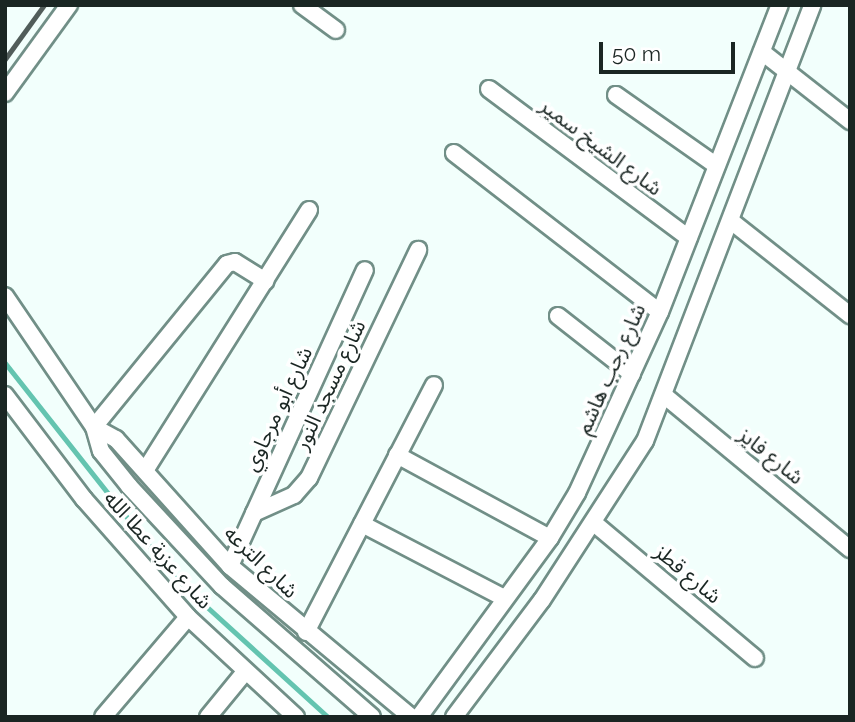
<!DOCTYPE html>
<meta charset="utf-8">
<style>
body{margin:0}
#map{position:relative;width:855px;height:722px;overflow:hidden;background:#f2fffc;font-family:Raleway,"Noto Sans Arabic",sans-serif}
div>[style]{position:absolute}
.stream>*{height:5px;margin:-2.5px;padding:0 2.5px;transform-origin:2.5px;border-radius:2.5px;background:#64c4b0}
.roads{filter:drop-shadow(2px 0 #718f87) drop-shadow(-2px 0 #718f87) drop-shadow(0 2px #718f87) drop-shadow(0 -2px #718f87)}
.minor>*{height:16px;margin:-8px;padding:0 8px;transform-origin:8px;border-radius:8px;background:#fff}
.rail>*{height:5px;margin:-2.5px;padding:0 2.5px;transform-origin:2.5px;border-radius:2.5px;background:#515d5a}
span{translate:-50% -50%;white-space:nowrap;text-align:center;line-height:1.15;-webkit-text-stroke:7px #fff;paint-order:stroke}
.street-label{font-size:21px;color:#1a2623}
.frame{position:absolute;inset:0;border:7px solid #1a2623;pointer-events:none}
.scale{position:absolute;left:599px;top:42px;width:136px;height:32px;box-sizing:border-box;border:4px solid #1a2623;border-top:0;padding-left:9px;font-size:21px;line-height:24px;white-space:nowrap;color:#1a2623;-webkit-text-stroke:5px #fff;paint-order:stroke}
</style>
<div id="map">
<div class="stream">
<i style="left:5px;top:363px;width:273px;rotate:51.7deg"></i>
<i style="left:174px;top:577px;width:208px;rotate:42.3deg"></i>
</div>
<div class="roads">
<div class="minor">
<i style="left:302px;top:5px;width:42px;rotate:36.3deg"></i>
<i style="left:762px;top:52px;width:112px;rotate:38.1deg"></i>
<i style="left:489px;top:89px;width:249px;rotate:36.7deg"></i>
<i style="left:5px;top:93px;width:109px;rotate:-54deg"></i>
<i style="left:616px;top:95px;width:123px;rotate:35.1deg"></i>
<i style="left:454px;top:153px;width:260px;rotate:37.7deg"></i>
<i style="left:731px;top:221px;width:152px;rotate:38.3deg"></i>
<i style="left:5px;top:296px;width:158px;rotate:55.8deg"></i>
<i style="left:94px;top:427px;width:25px;rotate:74deg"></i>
<i style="left:101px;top:451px;width:45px;rotate:51.3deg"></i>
<i style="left:129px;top:486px;width:137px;rotate:47.1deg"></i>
<i style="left:222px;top:586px;width:199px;rotate:41.1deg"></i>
<i style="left:558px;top:316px;width:94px;rotate:38.1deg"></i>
<i style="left:5px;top:395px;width:131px;rotate:52.8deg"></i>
<i style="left:84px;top:499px;width:157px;rotate:48.6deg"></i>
<i style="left:188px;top:617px;width:147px;rotate:42.8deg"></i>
<i style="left:665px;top:396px;width:240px;rotate:39.6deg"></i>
<i style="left:94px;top:427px;width:25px;rotate:29deg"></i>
<i style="left:116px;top:439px;width:171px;rotate:48.1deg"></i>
<i style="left:230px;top:566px;width:236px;rotate:39.8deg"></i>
<i style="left:94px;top:427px;width:210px;rotate:-50.8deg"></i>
<i style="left:227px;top:264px;width:8px;rotate:-14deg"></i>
<i style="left:235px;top:262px;width:36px;rotate:32deg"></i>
<i style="left:397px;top:455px;width:174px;rotate:28.5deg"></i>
<i style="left:146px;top:469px;width:306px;rotate:-57.8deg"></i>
<i style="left:254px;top:513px;width:44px;rotate:-24.2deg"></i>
<i style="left:294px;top:495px;width:23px;rotate:-49deg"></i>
<i style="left:309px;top:478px;width:253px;rotate:-64.4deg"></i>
<i style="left:594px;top:523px;width:210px;rotate:40deg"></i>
<i style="left:362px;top:524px;width:160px;rotate:27.5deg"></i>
<i style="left:230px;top:566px;width:325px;rotate:-65.5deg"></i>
<i style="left:306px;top:632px;width:278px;rotate:-62.6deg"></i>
<i style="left:103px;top:717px;width:131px;rotate:-49.6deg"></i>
<i style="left:208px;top:717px;width:58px;rotate:-50.6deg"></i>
<i style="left:419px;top:717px;width:222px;rotate:-53.8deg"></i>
<i style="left:550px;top:538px;width:52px;rotate:-59deg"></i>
<i style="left:577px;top:493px;width:199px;rotate:-65.4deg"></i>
<i style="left:660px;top:312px;width:330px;rotate:-68.7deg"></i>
<i style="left:454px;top:717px;width:146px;rotate:-53.1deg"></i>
<i style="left:542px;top:600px;width:189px;rotate:-57.1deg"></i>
<i style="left:645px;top:441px;width:467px;rotate:-69deg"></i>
</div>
</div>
<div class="rail">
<i style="left:5px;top:59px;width:67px;rotate:-54.2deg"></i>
</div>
<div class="street-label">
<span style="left:601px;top:147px;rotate:37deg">شارع الشيخ سمير</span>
<span style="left:611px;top:369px;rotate:-66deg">شارع رجب هاشم</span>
<span style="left:330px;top:385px;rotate:-65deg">شارع مسجد النور</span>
<span style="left:278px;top:409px;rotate:-65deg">شارع أبو مرجاوي</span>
<span style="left:771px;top:456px;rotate:39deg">شارع فايز</span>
<span style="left:158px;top:550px;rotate:48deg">شارع عزبة عطا الله</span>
<span style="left:261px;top:562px;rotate:44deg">شارع الترعه</span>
<span style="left:688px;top:574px;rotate:40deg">شارع قطز</span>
</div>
<div class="frame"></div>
<div class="scale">50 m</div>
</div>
